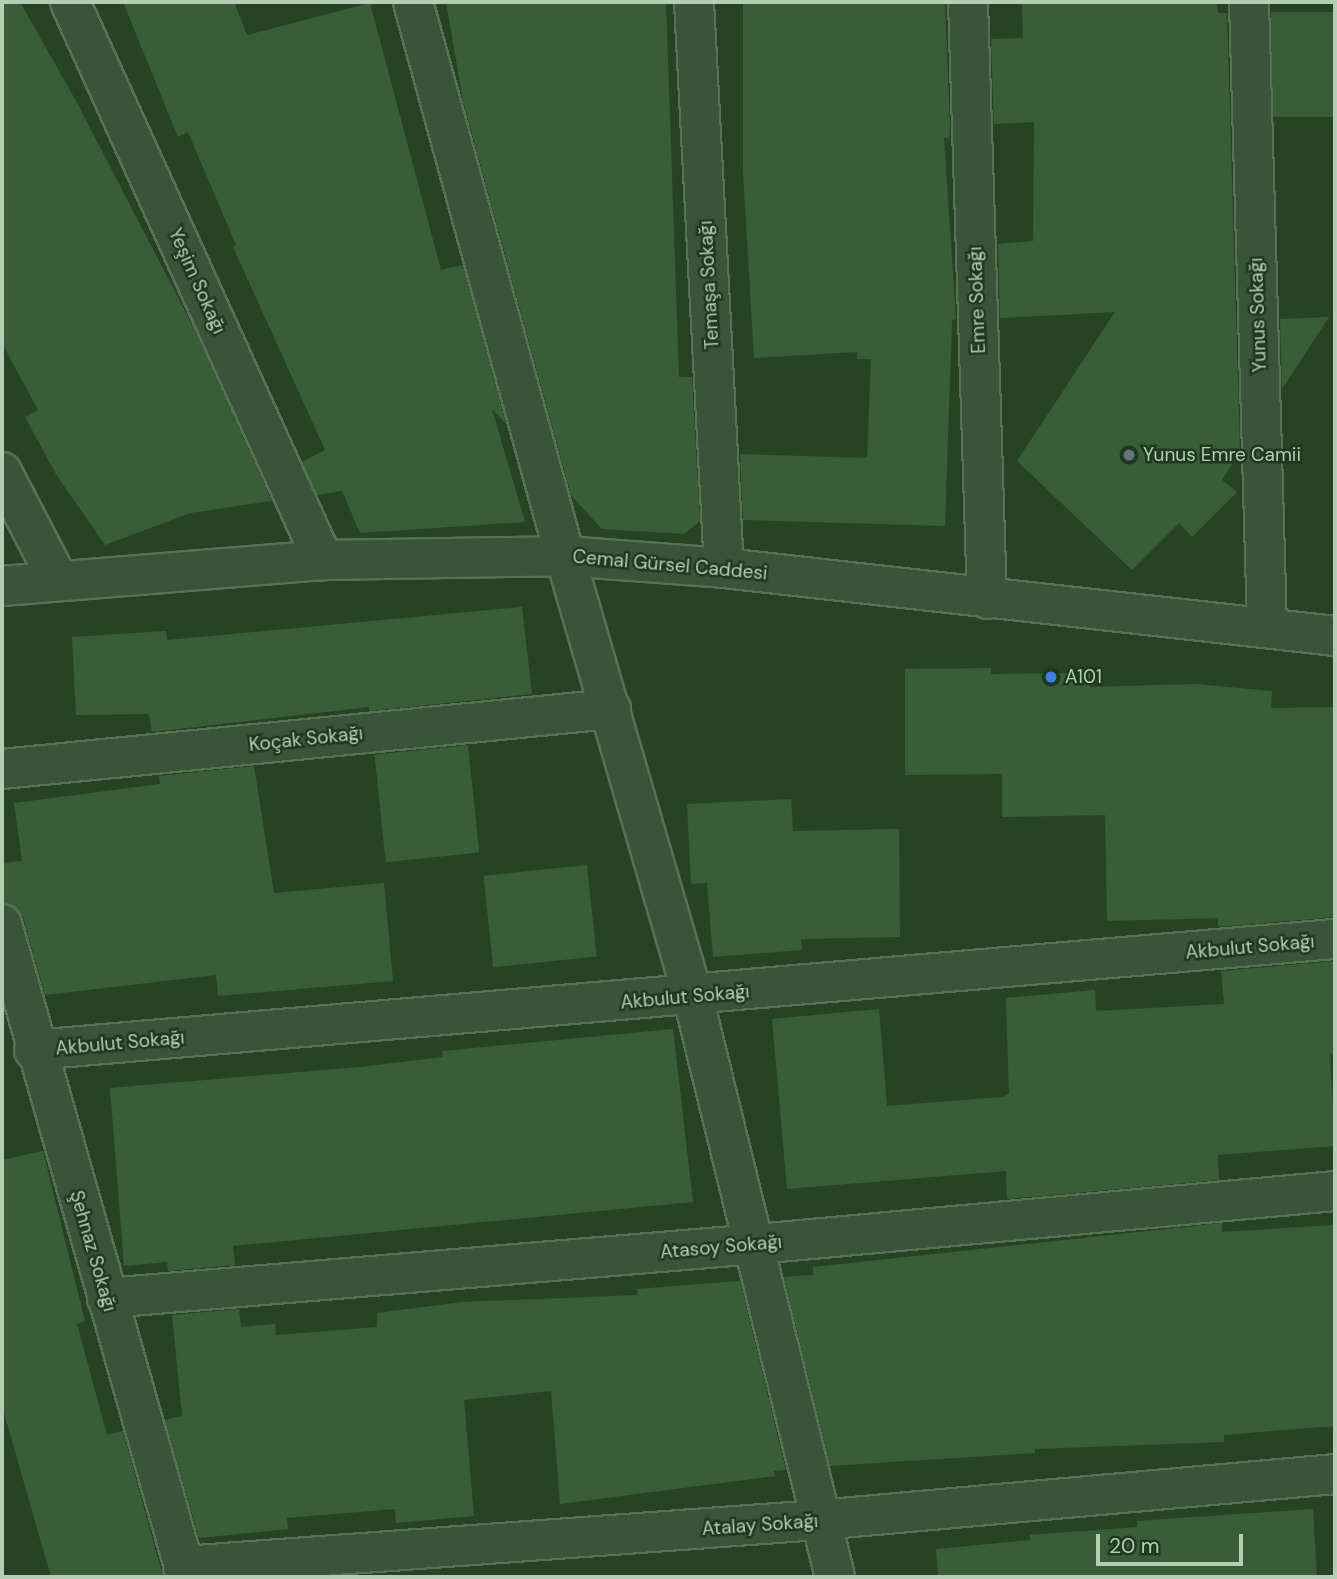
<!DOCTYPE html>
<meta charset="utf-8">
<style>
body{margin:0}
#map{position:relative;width:1337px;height:1579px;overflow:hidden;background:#264424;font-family:"DM Sans",sans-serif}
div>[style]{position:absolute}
.building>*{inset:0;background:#395e37;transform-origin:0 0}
.roads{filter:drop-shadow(2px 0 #577156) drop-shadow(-2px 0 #577156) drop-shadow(0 2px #577156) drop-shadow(0 -2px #577156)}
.minor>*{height:38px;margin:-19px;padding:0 19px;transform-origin:19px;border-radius:19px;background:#3a5438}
.dots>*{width:19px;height:19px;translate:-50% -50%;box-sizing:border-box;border:4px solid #1e391d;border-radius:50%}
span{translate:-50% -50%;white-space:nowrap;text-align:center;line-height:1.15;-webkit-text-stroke:5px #1e391d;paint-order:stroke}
.street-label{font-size:19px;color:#b6cdb5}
.poi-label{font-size:19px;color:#b6cdb5}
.left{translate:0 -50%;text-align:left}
.frame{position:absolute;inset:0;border:4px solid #b6cdb5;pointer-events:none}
.scale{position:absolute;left:1096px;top:1534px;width:147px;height:32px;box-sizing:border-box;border:4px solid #b6cdb5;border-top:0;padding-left:9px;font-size:21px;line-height:24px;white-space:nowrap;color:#b6cdb5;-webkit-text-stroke:5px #1e391d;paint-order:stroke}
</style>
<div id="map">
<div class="building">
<i style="clip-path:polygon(2px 2px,20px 2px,76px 101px,196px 332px,272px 501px,190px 513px,105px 545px,57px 476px,25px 417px,38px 410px,2px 343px)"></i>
<i style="clip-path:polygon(123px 2px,234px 2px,247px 35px,370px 3px,441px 270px,463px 265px,506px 424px,492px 409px,525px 522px,360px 533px,342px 491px,317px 495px,302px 462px,325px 450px,233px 247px,236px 245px,188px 132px,178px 137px)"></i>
<i style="clip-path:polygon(446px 2px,666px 2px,679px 377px,692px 377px,700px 521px,684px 534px,602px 529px,571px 495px,463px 101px)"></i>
<i style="clip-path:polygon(743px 2px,945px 2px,950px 125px,949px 138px,944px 138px,956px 319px,952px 320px,945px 526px,743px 520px,740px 454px,867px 458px,871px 359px,857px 359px,857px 352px,754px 358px,743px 172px)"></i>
<i style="clip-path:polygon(1022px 2px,1217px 2px,1218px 13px,1227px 13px,1240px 452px,1222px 480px,1237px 492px,1192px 537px,1179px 523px,1132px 570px,1017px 461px,1115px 312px,1000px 318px,998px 244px,1033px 241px,1034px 122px,994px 124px,991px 39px,1023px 38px)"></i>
<i style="left:1335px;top:12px;width:105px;height:64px;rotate:90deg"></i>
<i style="clip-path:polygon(1329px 317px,1282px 389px,1280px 319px)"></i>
<i style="clip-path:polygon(522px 607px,532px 694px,370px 711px,369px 707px,152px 732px,149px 714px,76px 715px,72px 637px,166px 631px,167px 640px)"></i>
<i style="clip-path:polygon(991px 668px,991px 674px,1090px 673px,1090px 687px,1195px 684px,1272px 691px,1271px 708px,1335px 707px,1335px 917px,1218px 927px,1218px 918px,1107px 921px,1105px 815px,1002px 817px,1002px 774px,905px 775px,905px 669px)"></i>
<i style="left:468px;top:745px;width:108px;height:94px;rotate:84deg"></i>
<i style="clip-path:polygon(254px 766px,274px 893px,384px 883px,393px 981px,218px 996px,216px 975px,45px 995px,23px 917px,17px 908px,2px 903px,2px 863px,22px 861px,14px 803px,160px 784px,159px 776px)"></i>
<i style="clip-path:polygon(791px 799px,793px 831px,899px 829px,900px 937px,801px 939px,802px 950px,713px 957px,707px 883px,691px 884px,687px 804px)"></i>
<i style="left:587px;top:865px;width:92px;height:104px;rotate:84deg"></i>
<i style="clip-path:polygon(1335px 961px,1335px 1053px,1330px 1054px,1335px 1146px,1218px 1155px,1219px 1180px,1007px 1199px,1006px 1171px,787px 1189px,772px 1019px,879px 1009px,887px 1106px,1003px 1097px,1009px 1094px,1006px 998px,1095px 990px,1096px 1011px,1224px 1004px,1221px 971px)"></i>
<i style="clip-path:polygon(673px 1029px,693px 1202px,233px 1246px,235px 1265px,168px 1271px,167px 1262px,124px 1266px,110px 1088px,360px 1067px,443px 1057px,442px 1051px)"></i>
<i style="clip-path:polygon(43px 1151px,85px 1321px,77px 1324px,107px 1435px,123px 1431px,163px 1577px,51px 1577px,2px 1406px,2px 1160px)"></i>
<i style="clip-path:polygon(1222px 1223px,1222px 1232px,1335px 1225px,1335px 1426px,1224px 1435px,1224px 1442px,1035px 1449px,1035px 1453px,830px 1466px,784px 1277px,813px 1275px,813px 1267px)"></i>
<i style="clip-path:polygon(740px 1281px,786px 1470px,774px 1471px,775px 1476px,560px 1504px,551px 1391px,464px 1400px,474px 1516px,396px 1523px,395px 1509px,287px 1518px,288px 1529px,199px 1538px,165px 1420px,182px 1416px,172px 1315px,239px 1309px,241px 1327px,275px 1324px,276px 1335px,377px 1327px,377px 1313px,462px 1302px,638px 1295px,637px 1289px)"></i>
<i style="clip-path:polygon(1313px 1509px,1317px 1577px,938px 1577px,936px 1549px,1030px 1540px,1030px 1535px,1137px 1527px,1137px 1521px)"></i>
</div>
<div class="roads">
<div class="minor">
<i style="left:70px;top:2px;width:613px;rotate:65.61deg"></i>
<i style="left:413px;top:2px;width:574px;rotate:74.66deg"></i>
<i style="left:565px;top:556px;width:459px;rotate:73.8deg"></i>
<i style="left:693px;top:997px;width:597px;rotate:76.24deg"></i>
<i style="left:694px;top:2px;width:567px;rotate:86.97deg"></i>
<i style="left:968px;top:2px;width:597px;rotate:88.18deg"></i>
<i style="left:1249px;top:2px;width:626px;rotate:88.35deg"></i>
<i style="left:2px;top:472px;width:122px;rotate:62.6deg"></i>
<i style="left:2px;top:586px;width:322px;rotate:-4.6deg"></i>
<i style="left:323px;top:560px;width:242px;rotate:-0.9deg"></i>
<i style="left:565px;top:556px;width:159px;rotate:4.3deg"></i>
<i style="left:724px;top:568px;width:615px;rotate:6.35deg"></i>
<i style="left:2px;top:769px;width:612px;rotate:-5.63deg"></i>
<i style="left:2px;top:924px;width:679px;rotate:74.18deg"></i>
<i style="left:34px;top:1050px;width:1306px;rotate:-4.88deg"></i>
<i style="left:107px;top:1298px;width:652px;rotate:-4.75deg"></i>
<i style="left:757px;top:1244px;width:580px;rotate:-5.24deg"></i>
<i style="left:183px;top:1566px;width:638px;rotate:-4.14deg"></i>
<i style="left:819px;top:1520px;width:518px;rotate:-5.09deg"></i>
</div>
</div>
<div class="dots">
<i style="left:1129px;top:455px;background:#6b7280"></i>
<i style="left:1051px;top:677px;background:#3f7fe0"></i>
</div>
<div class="street-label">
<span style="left:197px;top:281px;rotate:66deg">Yeşim Sokağı</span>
<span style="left:709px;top:285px;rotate:-93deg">Temaşa Sokağı</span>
<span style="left:977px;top:300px;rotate:-92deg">Emre Sokağı</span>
<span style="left:1258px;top:315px;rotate:-92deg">Yunus Sokağı</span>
<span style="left:670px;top:565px;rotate:5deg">Cemal Gürsel Caddesi</span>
<span style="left:306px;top:739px;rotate:-6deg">Koçak Sokağı</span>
<span style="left:1250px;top:947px;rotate:-5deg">Akbulut Sokağı</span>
<span style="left:685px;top:997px;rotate:-5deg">Akbulut Sokağı</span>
<span style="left:120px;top:1043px;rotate:-5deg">Akbulut Sokağı</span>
<span style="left:721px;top:1247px;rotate:-5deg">Atasoy Sokağı</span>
<span style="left:93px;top:1251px;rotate:74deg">Şehnaz Sokağı</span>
<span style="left:760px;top:1525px;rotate:-4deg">Atalay Sokağı</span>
</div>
<div class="poi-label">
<span class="left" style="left:1143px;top:455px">Yunus Emre Camii</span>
<span class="left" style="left:1065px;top:677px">A101</span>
</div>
<div class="frame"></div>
<div class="scale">20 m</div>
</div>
